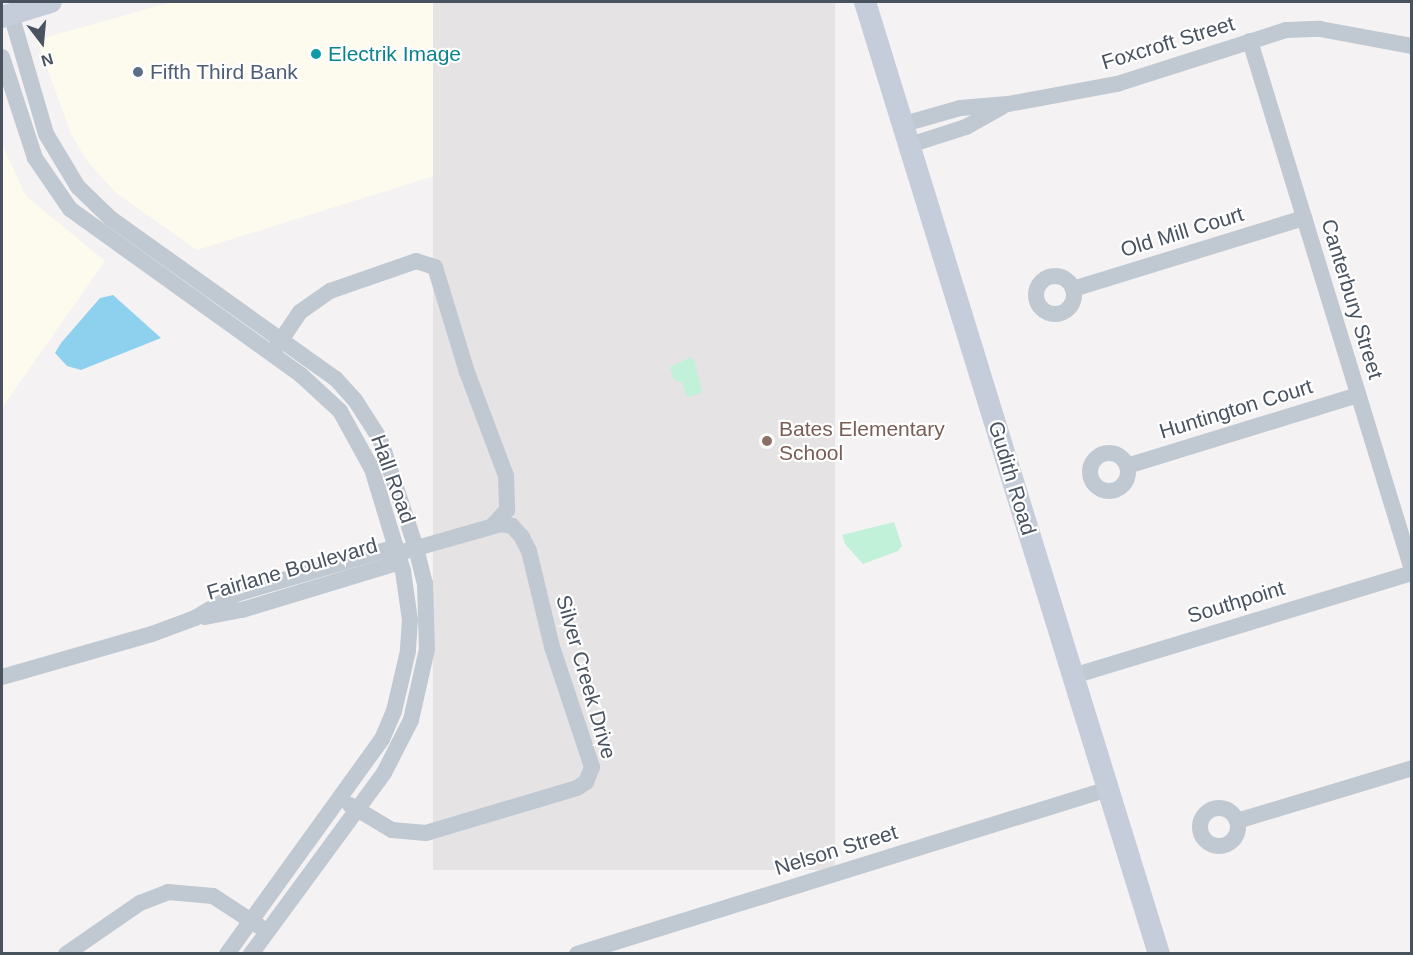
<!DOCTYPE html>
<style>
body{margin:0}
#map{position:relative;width:1413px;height:955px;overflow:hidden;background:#f4f2f2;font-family:Helvetica,sans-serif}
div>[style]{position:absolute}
.commercial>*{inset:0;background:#fdfaee}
.education>*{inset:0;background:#e5e3e4;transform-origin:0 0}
.green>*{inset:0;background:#c1f1d8}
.water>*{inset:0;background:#8ed1ef}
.street>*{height:16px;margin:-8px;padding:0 8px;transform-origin:8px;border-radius:8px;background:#c0c8d1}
.street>.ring{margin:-8px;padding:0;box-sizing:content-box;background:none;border:16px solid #c0c8d1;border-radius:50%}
.secondary>*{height:22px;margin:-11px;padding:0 11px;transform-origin:11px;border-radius:11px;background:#c5cddb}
.dots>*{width:16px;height:16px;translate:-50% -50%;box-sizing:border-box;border:3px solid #fff;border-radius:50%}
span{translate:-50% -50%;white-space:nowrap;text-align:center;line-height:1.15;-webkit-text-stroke:4.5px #fff;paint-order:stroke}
.street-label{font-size:21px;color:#495360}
.culture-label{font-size:21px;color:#0d838f}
.left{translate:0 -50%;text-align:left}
.service-label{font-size:21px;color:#4e5e75}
.education-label{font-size:21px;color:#785e54}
.frame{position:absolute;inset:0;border:3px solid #495360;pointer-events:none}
.north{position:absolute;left:12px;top:12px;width:60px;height:60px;-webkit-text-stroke:4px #fff;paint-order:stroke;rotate:164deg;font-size:16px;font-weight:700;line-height:24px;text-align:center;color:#495360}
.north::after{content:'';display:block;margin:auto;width:21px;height:27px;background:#495360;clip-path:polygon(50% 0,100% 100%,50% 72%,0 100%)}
</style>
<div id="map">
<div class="commercial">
<i style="clip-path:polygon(172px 2px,433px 2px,482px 161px,197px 250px,116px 193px,87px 161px,71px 134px,37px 40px)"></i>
<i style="clip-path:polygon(2px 145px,26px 196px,105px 261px,2px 408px)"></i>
</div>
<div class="education">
<i style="left:433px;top:2px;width:402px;height:868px"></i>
</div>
<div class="green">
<i style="clip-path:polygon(689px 358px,694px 359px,702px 392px,691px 397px,686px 395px,682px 382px,674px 380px,670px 367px)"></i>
<i style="clip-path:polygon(894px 522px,902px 546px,898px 551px,863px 564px,845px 544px,842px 535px)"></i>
</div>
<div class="water">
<i style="clip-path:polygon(113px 295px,161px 338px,81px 370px,67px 366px,55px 353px,61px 343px,100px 298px)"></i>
</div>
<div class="street">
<i style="left:11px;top:14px;width:125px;rotate:73.7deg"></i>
<i style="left:46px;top:134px;width:62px;rotate:58.9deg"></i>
<i style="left:78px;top:187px;width:45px;rotate:44.1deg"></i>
<i style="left:110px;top:218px;width:277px;rotate:35.5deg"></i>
<i style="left:336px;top:379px;width:28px;rotate:48deg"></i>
<i style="left:355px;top:400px;width:46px;rotate:57.3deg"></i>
<i style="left:380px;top:439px;width:115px;rotate:71.7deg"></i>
<i style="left:416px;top:548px;width:36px;rotate:76deg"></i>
<i style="left:425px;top:583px;width:66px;rotate:88.3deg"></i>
<i style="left:427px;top:649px;width:73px;rotate:102.7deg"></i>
<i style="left:411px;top:720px;width:59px;rotate:117deg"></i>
<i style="left:384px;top:773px;width:225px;rotate:126.3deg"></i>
<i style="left:1250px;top:41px;width:553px;rotate:72.97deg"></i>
<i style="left:2px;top:57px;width:106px;rotate:71.9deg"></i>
<i style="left:35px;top:158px;width:62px;rotate:55.5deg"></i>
<i style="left:70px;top:209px;width:284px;rotate:35.7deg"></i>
<i style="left:301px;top:375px;width:53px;rotate:42.7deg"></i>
<i style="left:340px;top:411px;width:66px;rotate:61.1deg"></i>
<i style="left:372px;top:469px;width:107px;rotate:73.1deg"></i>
<i style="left:403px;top:571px;width:49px;rotate:81.9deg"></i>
<i style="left:410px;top:620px;width:31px;rotate:94deg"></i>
<i style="left:408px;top:651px;width:62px;rotate:103.1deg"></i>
<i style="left:394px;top:711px;width:30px;rotate:113deg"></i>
<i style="left:382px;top:739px;width:265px;rotate:125.8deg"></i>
<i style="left:904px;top:124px;width:58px;rotate:-15.9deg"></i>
<i style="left:960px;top:108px;width:48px;rotate:-4.8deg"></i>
<i style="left:1008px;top:104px;width:111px;rotate:-10.4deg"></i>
<i style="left:1117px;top:84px;width:177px;rotate:-17.7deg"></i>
<i style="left:1286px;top:30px;width:34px;rotate:-2deg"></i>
<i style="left:1320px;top:29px;width:94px;rotate:10.5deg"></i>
<i style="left:910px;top:145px;width:59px;rotate:-17.8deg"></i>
<i style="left:966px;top:127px;width:41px;rotate:-29.1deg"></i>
<i class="ring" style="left:1036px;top:276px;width:22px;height:22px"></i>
<i style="left:1073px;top:289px;width:242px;rotate:-17.1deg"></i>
<i style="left:277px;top:346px;width:41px;rotate:-55.9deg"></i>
<i style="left:300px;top:312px;width:37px;rotate:-35deg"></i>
<i style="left:330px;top:291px;width:91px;rotate:-19.2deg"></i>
<i style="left:416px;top:261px;width:20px;rotate:18deg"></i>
<i style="left:435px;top:267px;width:110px;rotate:73.1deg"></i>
<i style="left:467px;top:372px;width:111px;rotate:69.4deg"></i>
<i style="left:506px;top:476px;width:34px;rotate:88deg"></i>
<i style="left:507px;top:510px;width:21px;rotate:133deg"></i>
<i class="ring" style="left:1090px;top:453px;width:22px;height:22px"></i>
<i style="left:1127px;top:466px;width:242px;rotate:-17.1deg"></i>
<i style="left:205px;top:617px;width:38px;rotate:-11deg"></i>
<i style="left:242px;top:610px;width:165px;rotate:-16.9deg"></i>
<i style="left:1073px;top:676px;width:354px;rotate:-16.9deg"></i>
<i style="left:2px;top:677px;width:156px;rotate:-16deg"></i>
<i style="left:152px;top:634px;width:46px;rotate:-20.4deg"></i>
<i style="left:195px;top:618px;width:48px;rotate:-30.3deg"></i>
<i style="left:236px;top:594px;width:167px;rotate:-16.4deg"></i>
<i style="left:350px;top:805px;width:49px;rotate:30.8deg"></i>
<i style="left:392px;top:830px;width:34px;rotate:5deg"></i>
<i style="left:426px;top:833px;width:158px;rotate:-16.6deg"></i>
<i style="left:577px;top:788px;width:11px;rotate:-34deg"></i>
<i style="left:586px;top:782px;width:16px;rotate:-68deg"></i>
<i style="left:592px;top:767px;width:126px;rotate:-108.4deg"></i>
<i style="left:552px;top:647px;width:99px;rotate:-103.5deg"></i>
<i style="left:529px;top:551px;width:16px;rotate:-117deg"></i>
<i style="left:522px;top:537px;width:15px;rotate:-132deg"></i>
<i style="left:512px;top:526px;width:11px;rotate:-170deg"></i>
<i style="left:501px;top:524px;width:99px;rotate:164.1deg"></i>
<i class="ring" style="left:1200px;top:808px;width:22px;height:22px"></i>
<i style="left:1237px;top:821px;width:183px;rotate:-16.8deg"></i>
<i style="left:66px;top:954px;width:90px;rotate:-34.6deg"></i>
<i style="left:140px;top:903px;width:30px;rotate:-21deg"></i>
<i style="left:168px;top:892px;width:45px;rotate:5.1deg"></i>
<i style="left:213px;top:896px;width:55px;rotate:33.1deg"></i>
<i style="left:577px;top:954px;width:556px;rotate:-17.26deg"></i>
</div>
<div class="secondary">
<i style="left:865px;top:2px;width:996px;rotate:72.84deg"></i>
<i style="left:2px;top:17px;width:51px;rotate:-17deg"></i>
</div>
<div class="dots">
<i style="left:316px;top:54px;background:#0f9aa8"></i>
<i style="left:138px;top:72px;background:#5c6f8a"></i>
<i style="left:767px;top:441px;background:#8d6e63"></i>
</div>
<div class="street-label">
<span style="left:1168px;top:43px;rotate:-17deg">Foxcroft Street</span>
<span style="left:1182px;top:232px;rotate:-17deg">Old Mill Court</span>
<span style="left:1352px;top:299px;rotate:73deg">Canterbury Street</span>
<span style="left:1236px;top:409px;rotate:-17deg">Huntington Court</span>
<span style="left:1012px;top:478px;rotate:73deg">Gudith Road</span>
<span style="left:393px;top:479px;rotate:70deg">Hall Road</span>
<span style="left:292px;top:569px;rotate:-16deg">Fairlane Boulevard</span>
<span style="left:1236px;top:602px;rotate:-17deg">Southpoint</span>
<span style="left:586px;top:677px;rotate:74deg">Silver Creek Drive</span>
<span style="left:836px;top:850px;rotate:-17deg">Nelson Street</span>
</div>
<div class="culture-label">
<span class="left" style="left:328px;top:54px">Electrik Image</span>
</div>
<div class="service-label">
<span class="left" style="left:150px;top:72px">Fifth Third Bank</span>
</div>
<div class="education-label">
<span class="left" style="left:779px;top:441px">Bates Elementary<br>School</span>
</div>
<div class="frame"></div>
<div class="north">N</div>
</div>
